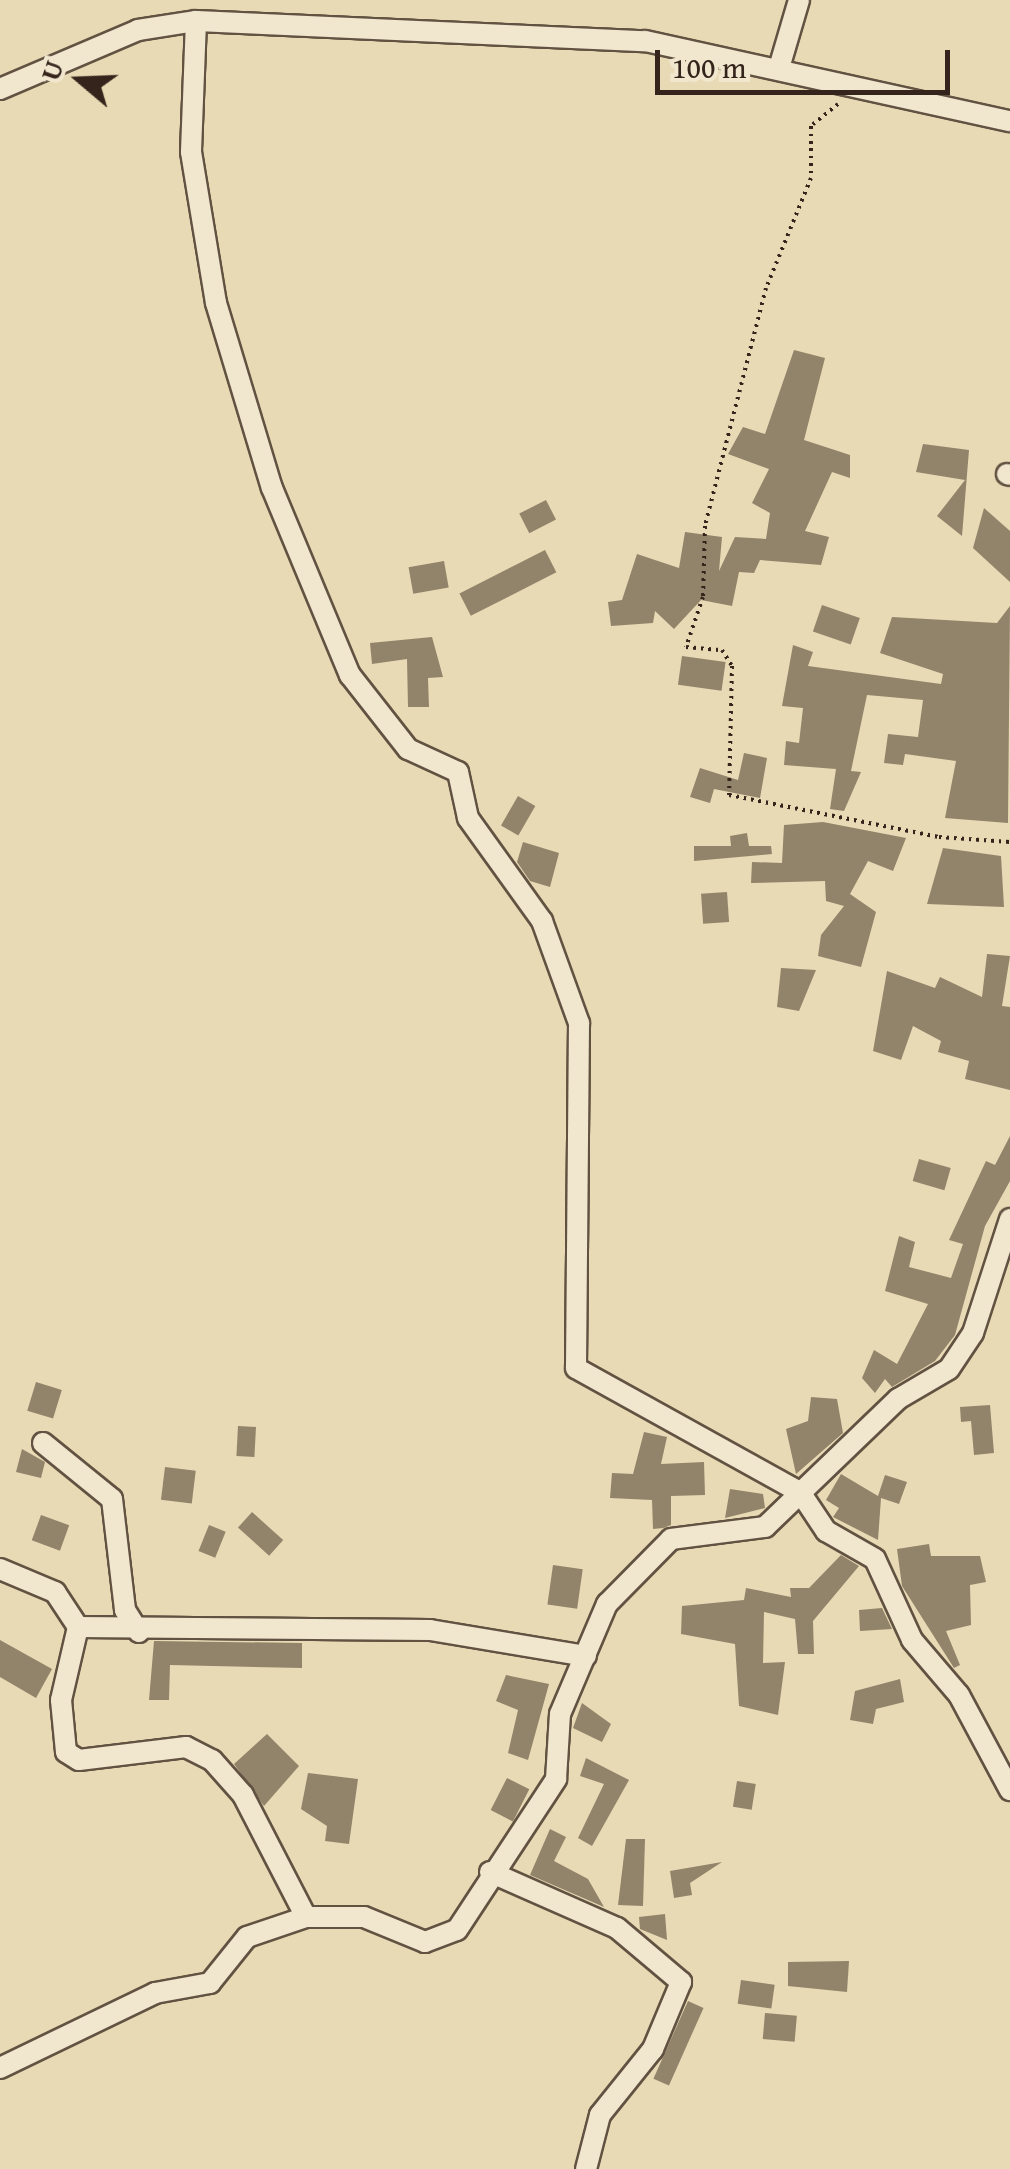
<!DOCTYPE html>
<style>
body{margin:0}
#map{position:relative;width:1010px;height:2169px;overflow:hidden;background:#e8dab4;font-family:"Gentium Book Plus",serif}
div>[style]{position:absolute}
.building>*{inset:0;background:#92836b;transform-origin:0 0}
.path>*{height:4px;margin-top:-2px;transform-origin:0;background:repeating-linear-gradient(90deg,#35241c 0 2.5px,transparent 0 7.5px)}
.roads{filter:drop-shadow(2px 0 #625242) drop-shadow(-2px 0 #625242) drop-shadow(0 2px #625242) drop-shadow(0 -2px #625242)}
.minor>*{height:20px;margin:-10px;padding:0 10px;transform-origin:10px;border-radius:10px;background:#f0e7ce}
span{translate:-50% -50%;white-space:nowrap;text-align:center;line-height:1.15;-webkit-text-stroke:10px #f0e7ce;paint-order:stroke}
.north{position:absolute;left:30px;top:30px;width:100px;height:100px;-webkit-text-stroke:8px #f0e7ce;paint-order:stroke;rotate:289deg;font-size:28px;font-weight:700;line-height:40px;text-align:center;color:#35241c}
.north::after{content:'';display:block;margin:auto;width:35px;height:45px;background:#35241c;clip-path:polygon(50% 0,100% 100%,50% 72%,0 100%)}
.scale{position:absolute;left:655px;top:50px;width:295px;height:45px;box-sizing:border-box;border:5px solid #35241c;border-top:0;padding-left:12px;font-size:30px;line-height:35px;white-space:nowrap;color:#35241c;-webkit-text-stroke:8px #f0e7ce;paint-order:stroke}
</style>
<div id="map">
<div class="building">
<i style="clip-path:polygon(794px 350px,825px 358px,804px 440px,850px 455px,850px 478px,832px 472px,805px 531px,829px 537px,821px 565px,760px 560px,754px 573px,739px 572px,732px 606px,701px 600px,674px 629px,655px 611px,653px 623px,611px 626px,608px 602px,622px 600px,637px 554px,679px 568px,685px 532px,722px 537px,719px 571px,735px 537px,766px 539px,770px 513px,752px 503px,769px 469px,728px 454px,743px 427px,765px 434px)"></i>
<i style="clip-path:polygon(923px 444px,969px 450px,962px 536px,937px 516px,965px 480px,916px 472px)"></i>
<i style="left:546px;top:500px;width:22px;height:30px;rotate:63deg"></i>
<i style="clip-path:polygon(984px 508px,1010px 531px,1010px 582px,973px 548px)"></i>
<i style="left:545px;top:550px;width:25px;height:96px;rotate:63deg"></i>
<i style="left:444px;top:561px;width:27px;height:36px;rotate:80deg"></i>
<i style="left:822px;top:605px;width:40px;height:28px;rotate:19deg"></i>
<i style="clip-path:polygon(1010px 606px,1008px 823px,945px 818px,956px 761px,905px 754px,903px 765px,884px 763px,888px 734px,918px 737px,923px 700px,867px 695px,851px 771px,861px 772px,844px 811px,830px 809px,836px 769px,784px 765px,786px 741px,799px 743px,803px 708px,782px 706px,793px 645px,813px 652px,808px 666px,941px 684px,943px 674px,880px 653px,892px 617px,997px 623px)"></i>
<i style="clip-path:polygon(432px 637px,443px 677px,428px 678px,429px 707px,408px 707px,407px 659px,372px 664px,370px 643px)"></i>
<i style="left:682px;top:656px;width:44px;height:29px;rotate:8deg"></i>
<i style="clip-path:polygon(744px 753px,767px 758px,760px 798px,714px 789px,710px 803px,690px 797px,700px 768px,738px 780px)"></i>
<i style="left:518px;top:796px;width:20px;height:34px;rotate:30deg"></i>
<i style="clip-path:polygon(823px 822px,906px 838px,893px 871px,868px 861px,850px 894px,876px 912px,861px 967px,818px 956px,821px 935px,844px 906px,826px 901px,825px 881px,751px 883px,752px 862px,782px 863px,784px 825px)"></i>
<i style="clip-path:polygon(747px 833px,749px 846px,771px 846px,772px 854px,694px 861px,694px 846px,731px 846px,730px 836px)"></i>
<i style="clip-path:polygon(523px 842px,559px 853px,550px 887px,530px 881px,517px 862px)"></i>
<i style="clip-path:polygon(943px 848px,1001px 856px,1004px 907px,927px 904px)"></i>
<i style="left:727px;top:892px;width:30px;height:26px;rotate:86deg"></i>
<i style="clip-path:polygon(987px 954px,1010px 956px,1002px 1006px,1010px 1007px,1010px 1090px,965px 1079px,969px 1061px,938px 1052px,941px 1041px,913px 1026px,901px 1060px,873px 1051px,887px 971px,935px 988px,940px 977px,982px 997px)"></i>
<i style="clip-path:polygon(781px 968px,816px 970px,799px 1011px,777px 1007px)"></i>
<i style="clip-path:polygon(1010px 1136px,1010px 1181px,985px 1226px,955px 1335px,935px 1361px,892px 1387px,885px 1379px,875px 1393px,862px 1378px,874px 1350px,897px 1364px,928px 1304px,885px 1291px,899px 1236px,915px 1242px,909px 1267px,951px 1278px,963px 1244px,949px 1240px,986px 1161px,995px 1165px)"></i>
<i style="left:919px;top:1159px;width:33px;height:23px;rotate:16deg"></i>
<i style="left:36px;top:1382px;width:27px;height:30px;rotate:17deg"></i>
<i style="clip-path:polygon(811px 1397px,837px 1399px,843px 1433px,796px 1474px,786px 1429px,808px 1421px)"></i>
<i style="clip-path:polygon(990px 1405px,994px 1453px,974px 1455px,971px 1421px,961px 1422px,960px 1407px)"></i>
<i style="left:238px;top:1426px;width:18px;height:30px;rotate:3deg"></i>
<i style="clip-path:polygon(644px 1432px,667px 1437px,661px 1464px,704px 1462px,705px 1495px,671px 1496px,671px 1525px,663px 1528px,653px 1529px,652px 1500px,610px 1498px,612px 1473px,633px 1474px)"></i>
<i style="clip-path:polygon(22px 1449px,45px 1462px,41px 1478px,16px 1472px)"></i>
<i style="left:165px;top:1467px;width:31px;height:33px;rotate:7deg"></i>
<i style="clip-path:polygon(841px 1474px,878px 1496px,885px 1475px,907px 1482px,899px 1504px,881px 1498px,878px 1540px,833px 1517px,839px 1508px,826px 1500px)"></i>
<i style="clip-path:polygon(730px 1489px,763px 1494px,765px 1508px,725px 1518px)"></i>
<i style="left:252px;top:1512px;width:42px;height:21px;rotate:42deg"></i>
<i style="left:41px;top:1515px;width:30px;height:27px;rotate:20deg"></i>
<i style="left:209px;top:1525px;width:18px;height:28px;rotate:22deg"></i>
<i style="clip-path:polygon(929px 1544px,931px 1556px,980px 1556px,986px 1582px,970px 1585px,971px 1625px,946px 1631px,960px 1665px,954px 1668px,902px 1586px,897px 1549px)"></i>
<i style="clip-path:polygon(841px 1555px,859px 1566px,813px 1621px,814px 1654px,798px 1654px,795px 1619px,764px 1612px,763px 1663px,785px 1662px,778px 1715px,739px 1706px,735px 1644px,681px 1634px,682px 1606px,744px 1600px,746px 1588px,791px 1597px,790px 1588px,809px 1588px)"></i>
<i style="left:553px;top:1565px;width:30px;height:40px;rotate:8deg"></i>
<i style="clip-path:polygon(882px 1608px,892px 1629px,860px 1631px,859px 1610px)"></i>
<i style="clip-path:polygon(0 1640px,52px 1669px,36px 1698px,0 1677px)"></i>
<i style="clip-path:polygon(154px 1641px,302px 1643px,302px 1668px,170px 1665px,169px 1700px,149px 1700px)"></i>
<i style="clip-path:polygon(506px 1675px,549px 1684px,528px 1760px,508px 1753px,518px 1710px,496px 1701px)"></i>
<i style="clip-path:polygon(900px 1679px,904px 1702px,876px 1709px,873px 1724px,850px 1720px,855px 1691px)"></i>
<i style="clip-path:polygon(582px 1703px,611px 1724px,602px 1742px,573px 1728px)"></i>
<i style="clip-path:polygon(267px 1734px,299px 1766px,264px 1806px,234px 1764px)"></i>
<i style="clip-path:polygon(586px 1758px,629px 1780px,592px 1846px,578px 1838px,604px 1784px,580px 1776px)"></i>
<i style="clip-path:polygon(308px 1773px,358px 1779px,349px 1844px,325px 1841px,327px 1826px,301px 1809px)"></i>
<i style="left:507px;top:1778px;width:25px;height:36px;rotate:27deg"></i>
<i style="left:737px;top:1781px;width:19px;height:26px;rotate:9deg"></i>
<i style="clip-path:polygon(550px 1829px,566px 1837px,554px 1861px,588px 1879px,604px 1907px,530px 1875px)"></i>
<i style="clip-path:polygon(626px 1839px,645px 1839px,643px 1906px,618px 1905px)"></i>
<i style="clip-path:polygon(722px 1862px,690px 1883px,692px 1895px,674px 1898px,670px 1871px)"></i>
<i style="clip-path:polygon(665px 1914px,667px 1940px,640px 1929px,639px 1917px)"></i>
<i style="clip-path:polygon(849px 1961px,847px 1992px,788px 1986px,788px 1962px)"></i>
<i style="left:741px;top:1980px;width:34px;height:24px;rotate:8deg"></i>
<i style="left:688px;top:2001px;width:17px;height:85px;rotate:24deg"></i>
<i style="left:765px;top:2013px;width:32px;height:26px;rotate:5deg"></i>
</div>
<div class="path">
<i style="left:838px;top:104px;width:35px;rotate:141deg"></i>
<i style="left:811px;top:126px;width:52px;rotate:90deg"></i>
<i style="left:811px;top:178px;width:119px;rotate:112.2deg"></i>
<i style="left:766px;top:288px;width:246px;rotate:104.4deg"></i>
<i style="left:705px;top:526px;width:71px;rotate:91.6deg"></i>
<i style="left:703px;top:597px;width:53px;rotate:108.8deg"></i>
<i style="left:686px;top:647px;width:36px;rotate:5deg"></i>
<i style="left:722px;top:650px;width:19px;rotate:58deg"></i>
<i style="left:732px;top:666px;width:129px;rotate:91.3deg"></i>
<i style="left:729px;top:795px;width:214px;rotate:11.3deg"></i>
<i style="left:939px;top:837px;width:71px;rotate:4deg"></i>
</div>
<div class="roads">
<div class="minor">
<i style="left:196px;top:21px;width:131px;rotate:92.2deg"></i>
<i style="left:191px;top:152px;width:153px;rotate:80.6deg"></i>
<i style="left:216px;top:303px;width:193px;rotate:73.2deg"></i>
<i style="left:272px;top:488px;width:203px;rotate:67.4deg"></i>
<i style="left:350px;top:675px;width:94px;rotate:51.9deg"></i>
<i style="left:408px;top:749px;width:55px;rotate:24.7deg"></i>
<i style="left:458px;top:772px;width:47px;rotate:77.7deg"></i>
<i style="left:468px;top:818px;width:127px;rotate:54.3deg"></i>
<i style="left:542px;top:921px;width:109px;rotate:70.1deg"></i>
<i style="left:579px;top:1023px;width:345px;rotate:90.5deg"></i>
<i style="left:576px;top:1368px;width:256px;rotate:29deg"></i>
<i style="left:800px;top:1492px;width:47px;rotate:56.3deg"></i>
<i style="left:826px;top:1531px;width:56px;rotate:29.7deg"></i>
<i style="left:875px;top:1559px;width:89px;rotate:65.4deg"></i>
<i style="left:912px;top:1640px;width:72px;rotate:49.5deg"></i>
<i style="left:959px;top:1695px;width:108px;rotate:61.8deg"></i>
<i style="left:779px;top:68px;width:71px;rotate:-73.6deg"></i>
<i style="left:0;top:89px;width:150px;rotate:-23.1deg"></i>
<i style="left:138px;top:30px;width:59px;rotate:-8.8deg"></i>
<i style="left:196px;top:21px;width:449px;rotate:2.6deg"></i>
<i style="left:645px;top:41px;width:374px;rotate:12.4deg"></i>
<i style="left:1007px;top:474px;width:3px;rotate:18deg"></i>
<i style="left:43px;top:1443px;width:89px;rotate:39.1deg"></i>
<i style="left:112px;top:1499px;width:112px;rotate:83.3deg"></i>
<i style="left:125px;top:1610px;width:26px;rotate:58deg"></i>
<i style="left:0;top:1569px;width:60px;rotate:22.7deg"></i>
<i style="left:55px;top:1592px;width:42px;rotate:56.7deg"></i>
<i style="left:78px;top:1627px;width:75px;rotate:103.1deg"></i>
<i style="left:61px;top:1700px;width:52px;rotate:84.5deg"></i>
<i style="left:66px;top:1752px;width:15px;rotate:32deg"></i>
<i style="left:79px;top:1760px;width:108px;rotate:-6.9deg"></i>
<i style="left:186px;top:1747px;width:29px;rotate:27deg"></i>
<i style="left:212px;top:1760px;width:47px;rotate:48.5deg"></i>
<i style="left:243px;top:1795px;width:137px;rotate:62.7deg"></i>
<i style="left:78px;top:1627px;width:352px;rotate:0.5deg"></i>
<i style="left:430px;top:1630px;width:158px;rotate:9.5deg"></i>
<i style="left:490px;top:1872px;width:139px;rotate:23.8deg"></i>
<i style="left:617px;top:1928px;width:84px;rotate:40.2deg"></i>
<i style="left:681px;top:1982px;width:73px;rotate:112.7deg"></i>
<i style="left:653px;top:2049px;width:85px;rotate:128.8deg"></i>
<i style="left:600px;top:2115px;width:56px;rotate:104.5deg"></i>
<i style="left:0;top:2068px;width:172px;rotate:-25.8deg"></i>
<i style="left:155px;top:1993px;width:56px;rotate:-10.3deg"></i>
<i style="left:210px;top:1983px;width:59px;rotate:-51.2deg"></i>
<i style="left:247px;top:1937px;width:62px;rotate:-18.7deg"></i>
<i style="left:306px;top:1917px;width:58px"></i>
<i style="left:364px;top:1917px;width:66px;rotate:22.3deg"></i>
<i style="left:425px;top:1942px;width:34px;rotate:-21deg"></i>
<i style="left:457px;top:1930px;width:181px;rotate:-56.7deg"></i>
<i style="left:556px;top:1779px;width:65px;rotate:-86.5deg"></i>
<i style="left:560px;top:1714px;width:120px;rotate:-66.9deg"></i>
<i style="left:607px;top:1604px;width:91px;rotate:-45.4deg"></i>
<i style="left:671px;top:1539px;width:95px;rotate:-7.3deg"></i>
<i style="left:765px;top:1527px;width:185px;rotate:-43.9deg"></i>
<i style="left:898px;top:1399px;width:59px;rotate:-30.5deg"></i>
<i style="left:949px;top:1369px;width:43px;rotate:-56.3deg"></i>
<i style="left:973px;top:1333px;width:120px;rotate:-72deg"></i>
</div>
</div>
<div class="north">U</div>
<div class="scale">100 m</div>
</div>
